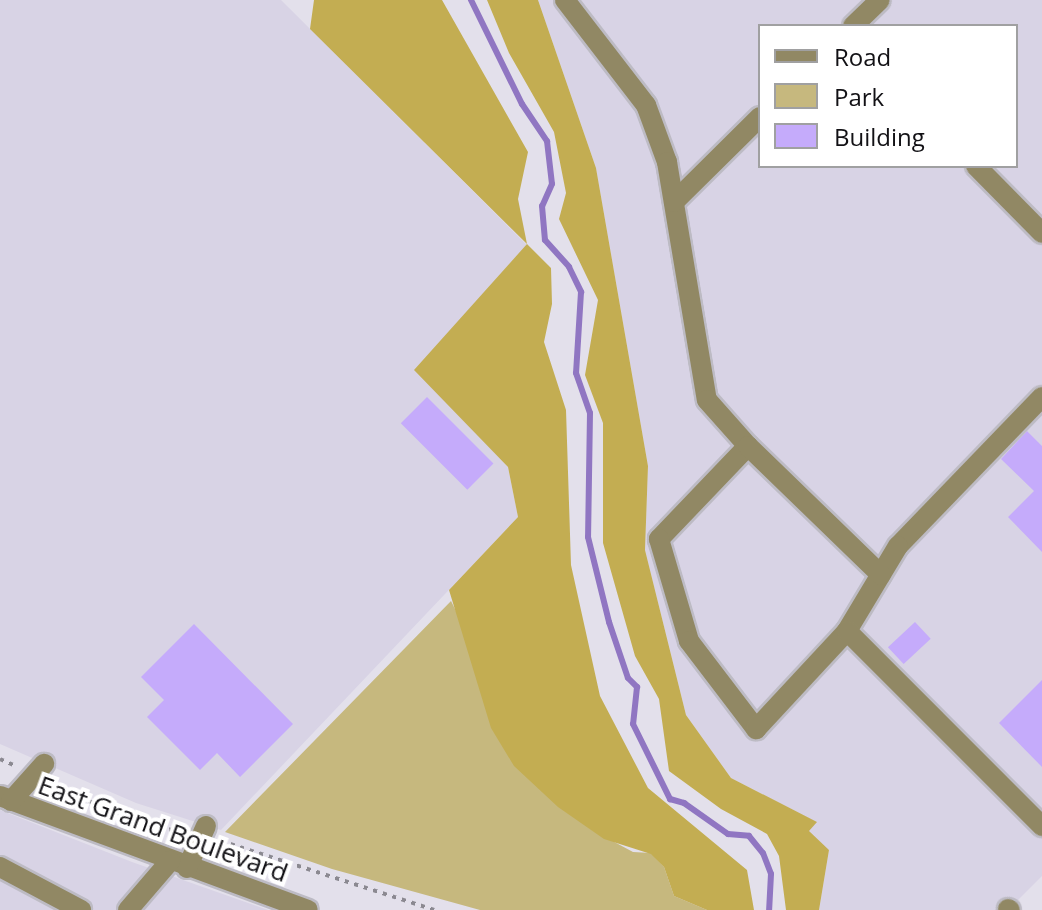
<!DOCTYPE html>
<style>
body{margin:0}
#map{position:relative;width:1042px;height:910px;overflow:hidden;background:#e3e0eb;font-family:"Open Sans",sans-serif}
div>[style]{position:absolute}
.built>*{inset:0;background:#d8d3e5}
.green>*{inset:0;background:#c6b87e}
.forest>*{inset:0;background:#c3ad52}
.stream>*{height:6px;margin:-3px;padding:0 3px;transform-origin:3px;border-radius:3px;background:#9076c2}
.building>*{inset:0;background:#c5abfb;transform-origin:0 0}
.path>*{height:4px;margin-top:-2px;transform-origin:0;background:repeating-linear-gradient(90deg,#8b8991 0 4px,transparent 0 10px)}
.roads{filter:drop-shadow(2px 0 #bdbbc4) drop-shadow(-2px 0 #bdbbc4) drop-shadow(0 2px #bdbbc4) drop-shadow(0 -2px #bdbbc4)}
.minor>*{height:20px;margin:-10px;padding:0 10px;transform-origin:10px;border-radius:10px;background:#918864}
span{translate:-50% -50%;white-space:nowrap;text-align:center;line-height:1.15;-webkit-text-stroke:8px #fff;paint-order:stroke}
.street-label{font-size:26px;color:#121115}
.legend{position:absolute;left:758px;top:24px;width:260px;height:144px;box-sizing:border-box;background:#fff;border:2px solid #a0a0a1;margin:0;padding:10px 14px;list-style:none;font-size:24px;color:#121115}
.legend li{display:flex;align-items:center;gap:16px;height:40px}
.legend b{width:40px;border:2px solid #a0a0a1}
</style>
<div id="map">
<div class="built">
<i style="clip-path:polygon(0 0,281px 0,527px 245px,415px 370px,508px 467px,518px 517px,221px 830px,136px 803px,0 744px)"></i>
<i style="clip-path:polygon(evenodd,538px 0,1042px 0,1042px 876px,1008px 910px,819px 910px,829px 850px,808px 831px,816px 822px,731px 778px,686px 715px,645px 550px,648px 466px,596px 168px,538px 0,760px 26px,1016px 26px,1016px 166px,760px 166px,760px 26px)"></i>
<i style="clip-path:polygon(0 810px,132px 862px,268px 910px,0 910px)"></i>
</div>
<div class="green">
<i style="clip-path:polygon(451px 601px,463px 625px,479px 686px,592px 830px,633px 852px,651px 853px,664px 867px,674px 896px,707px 910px,480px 910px,332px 869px,225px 832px)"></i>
</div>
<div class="forest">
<i style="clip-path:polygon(314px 0,442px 0,528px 152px,518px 199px,527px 244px,551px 268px,552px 304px,544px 342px,566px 410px,571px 565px,600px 696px,648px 788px,747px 870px,754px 910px,707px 910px,674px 896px,664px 867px,651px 854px,604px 839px,558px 807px,514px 766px,491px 728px,449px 590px,518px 517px,508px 467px,414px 370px,527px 244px,310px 29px)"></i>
<i style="clip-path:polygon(487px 0,538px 0,596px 168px,648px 466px,645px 550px,686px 715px,731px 778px,817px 822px,809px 831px,829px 850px,819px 910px,786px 910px,779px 856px,767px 834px,721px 809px,669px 771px,659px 699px,635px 656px,603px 543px,603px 423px,585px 375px,598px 300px,559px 219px,566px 193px,554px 132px,509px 53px)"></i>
</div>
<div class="stream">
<i style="left:471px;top:0;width:116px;rotate:63.9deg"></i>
<i style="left:522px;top:104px;width:45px;rotate:56deg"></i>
<i style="left:547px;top:141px;width:43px;rotate:83.4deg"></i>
<i style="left:552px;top:184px;width:24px;rotate:114deg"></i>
<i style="left:542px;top:206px;width:34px;rotate:85deg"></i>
<i style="left:545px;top:240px;width:36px;rotate:48deg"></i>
<i style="left:569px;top:267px;width:28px;rotate:64deg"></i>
<i style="left:581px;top:292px;width:81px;rotate:93.5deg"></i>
<i style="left:576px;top:373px;width:42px;rotate:70.7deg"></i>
<i style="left:590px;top:413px;width:124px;rotate:90.9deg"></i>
<i style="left:588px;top:537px;width:88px;rotate:76.1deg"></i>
<i style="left:609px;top:622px;width:59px;rotate:71.3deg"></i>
<i style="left:628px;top:678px;width:13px;rotate:45deg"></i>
<i style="left:637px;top:687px;width:37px;rotate:96deg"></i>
<i style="left:633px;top:724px;width:84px;rotate:63.7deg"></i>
<i style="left:670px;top:799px;width:15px;rotate:16deg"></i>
<i style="left:684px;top:803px;width:54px;rotate:35.2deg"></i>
<i style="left:728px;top:834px;width:21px;rotate:5deg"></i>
<i style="left:749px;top:836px;width:22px;rotate:51deg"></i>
<i style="left:763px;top:853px;width:22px;rotate:69deg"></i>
<i style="left:771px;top:874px;width:36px;rotate:93deg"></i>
</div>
<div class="building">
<i style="left:427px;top:397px;width:94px;height:37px;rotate:45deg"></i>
<i style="clip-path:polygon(1027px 431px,1042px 446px,1042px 552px,1008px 517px,1034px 491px,1001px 459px)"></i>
<i style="left:915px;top:622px;width:23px;height:37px;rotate:47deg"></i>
<i style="clip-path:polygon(194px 624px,293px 724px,240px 777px,217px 753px,200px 770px,147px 717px,164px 700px,141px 677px)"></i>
<i style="clip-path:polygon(1042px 680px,1042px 767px,999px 723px)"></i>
</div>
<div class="path">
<i style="left:0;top:759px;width:17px;rotate:24deg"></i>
<i style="left:52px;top:785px;width:106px;rotate:23.4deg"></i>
<i style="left:149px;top:827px;width:33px;rotate:7deg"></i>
<i style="left:221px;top:841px;width:224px;rotate:17.9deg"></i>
</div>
<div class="roads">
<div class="minor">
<i style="left:565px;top:0;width:133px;rotate:52.4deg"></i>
<i style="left:646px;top:105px;width:61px;rotate:69.8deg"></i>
<i style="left:667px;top:162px;width:241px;rotate:80.5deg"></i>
<i style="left:707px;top:400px;width:62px;rotate:48.3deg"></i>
<i style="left:748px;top:446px;width:129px;rotate:133.7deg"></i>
<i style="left:659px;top:539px;width:106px;rotate:73.6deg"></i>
<i style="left:689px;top:641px;width:111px;rotate:52.7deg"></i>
<i style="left:756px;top:729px;width:134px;rotate:-47.1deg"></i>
<i style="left:853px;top:26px;width:37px;rotate:-44deg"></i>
<i style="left:976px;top:166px;width:94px;rotate:45.4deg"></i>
<i style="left:674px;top:202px;width:121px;rotate:-44.7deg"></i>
<i style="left:1042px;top:397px;width:207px;rotate:134deg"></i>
<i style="left:898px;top:546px;width:99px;rotate:121deg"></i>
<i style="left:847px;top:631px;width:276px;rotate:45deg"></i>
<i style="left:748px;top:446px;width:185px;rotate:44.1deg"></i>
<i style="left:0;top:796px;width:328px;rotate:20.3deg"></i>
<i style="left:11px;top:801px;width:50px;rotate:-48.3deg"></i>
<i style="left:0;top:867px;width:92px;rotate:28deg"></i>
<i style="left:187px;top:868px;width:46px;rotate:-65.7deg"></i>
<i style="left:1008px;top:909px;width:2px;rotate:27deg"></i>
<i style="left:128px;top:910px;width:65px;rotate:-49.4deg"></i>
</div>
</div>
<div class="street-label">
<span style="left:163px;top:829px;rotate:20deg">East Grand Boulevard</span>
</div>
<ul class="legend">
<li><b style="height:10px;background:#918864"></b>Road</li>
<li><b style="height:22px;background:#c6b87e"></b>Park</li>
<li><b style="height:22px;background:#c5abfb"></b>Building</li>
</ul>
</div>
